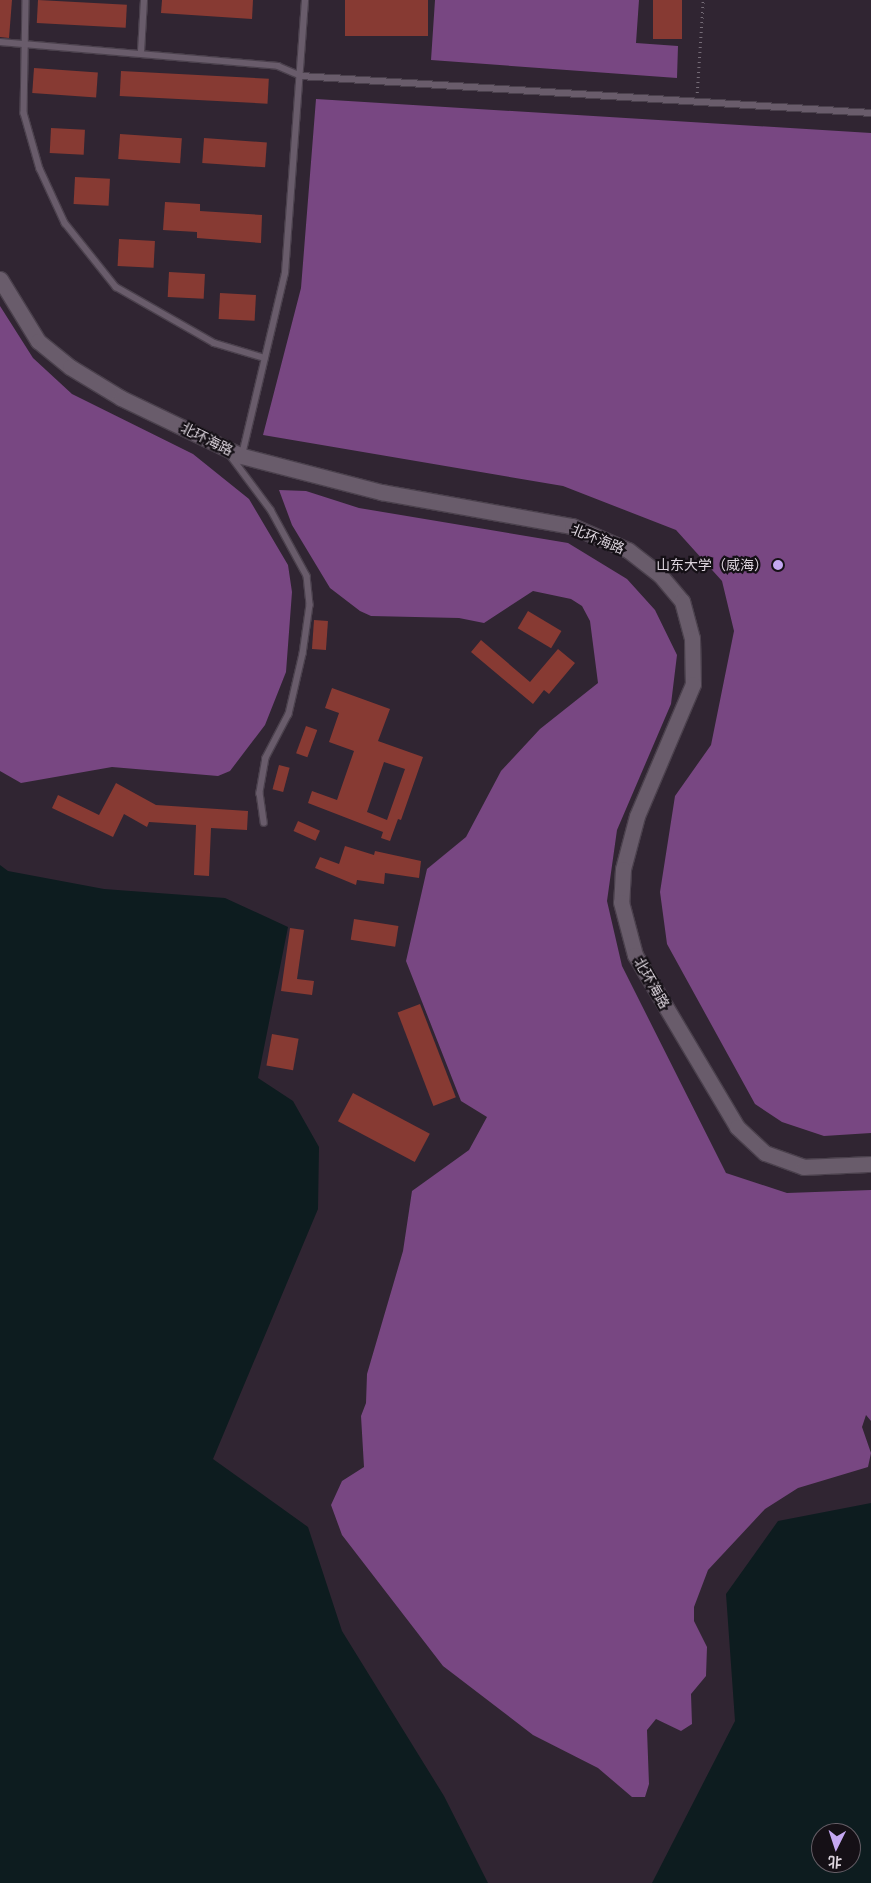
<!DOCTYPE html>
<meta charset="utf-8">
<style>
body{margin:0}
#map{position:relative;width:871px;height:1883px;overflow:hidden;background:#302532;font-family:"PT Sans Narrow","Noto Sans SC",sans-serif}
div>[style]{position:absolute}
.forest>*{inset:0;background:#784782}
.water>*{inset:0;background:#0d1c1f}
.building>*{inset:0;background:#873a33;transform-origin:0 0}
.path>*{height:2.5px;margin-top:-1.25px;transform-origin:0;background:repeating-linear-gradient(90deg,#756c77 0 1px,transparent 0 5px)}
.roads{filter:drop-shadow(1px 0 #4b414d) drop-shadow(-1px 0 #4b414d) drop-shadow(0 1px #4b414d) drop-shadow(0 -1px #4b414d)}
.lane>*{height:5.5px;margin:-2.75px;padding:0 2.75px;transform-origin:2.75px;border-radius:2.75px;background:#695c6b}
.secondary>*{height:15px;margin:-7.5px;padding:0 7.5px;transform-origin:7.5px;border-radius:7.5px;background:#695c6b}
.dots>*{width:14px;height:14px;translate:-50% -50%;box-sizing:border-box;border:2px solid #151016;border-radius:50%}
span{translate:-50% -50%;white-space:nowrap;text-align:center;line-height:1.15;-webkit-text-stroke:4.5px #151016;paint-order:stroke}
.street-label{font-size:14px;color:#dcd4dd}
.poi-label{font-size:14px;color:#dcd4dd}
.right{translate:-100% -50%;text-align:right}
.north{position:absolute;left:811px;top:1823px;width:50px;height:50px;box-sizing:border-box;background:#151016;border:1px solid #655e66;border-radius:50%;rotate:184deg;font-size:14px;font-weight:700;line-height:20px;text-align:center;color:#dcd4dd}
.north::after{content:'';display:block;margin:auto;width:18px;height:22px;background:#c4a7f1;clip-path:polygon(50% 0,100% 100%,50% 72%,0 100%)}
</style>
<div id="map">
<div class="forest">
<i style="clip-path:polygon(435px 0,639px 0,636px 43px,678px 46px,677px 78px,431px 60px)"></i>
<i style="clip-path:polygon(316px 99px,871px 133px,871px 1133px,824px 1136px,782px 1122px,755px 1104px,667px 944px,660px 892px,675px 796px,711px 745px,734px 631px,722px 581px,676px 530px,563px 486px,263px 435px,301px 288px)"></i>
<i style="clip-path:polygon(0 306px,33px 358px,72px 394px,193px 454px,249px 499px,288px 565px,292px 592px,286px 672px,265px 725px,230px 771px,218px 776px,112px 767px,21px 783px,0 771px)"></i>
<i style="clip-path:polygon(279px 490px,306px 491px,359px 508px,568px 543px,627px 579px,655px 610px,677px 655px,671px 704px,617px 830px,607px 901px,622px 966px,726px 1173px,787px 1193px,871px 1190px,871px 1421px,866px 1415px,862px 1427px,871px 1453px,868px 1467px,798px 1488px,765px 1509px,708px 1570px,694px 1607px,694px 1621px,707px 1647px,706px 1676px,691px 1694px,692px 1724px,681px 1731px,656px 1719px,647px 1730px,649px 1784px,645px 1797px,632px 1797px,598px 1768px,533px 1735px,443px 1666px,342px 1535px,331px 1505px,342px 1481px,364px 1467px,361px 1416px,366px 1403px,367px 1374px,403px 1251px,412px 1191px,469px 1150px,487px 1117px,461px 1101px,406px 961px,427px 869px,466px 837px,501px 771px,540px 729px,598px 683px,590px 621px,582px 606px,571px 599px,533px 591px,484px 623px,459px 618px,371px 616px,360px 611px,330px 588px,292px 525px)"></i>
</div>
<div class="water">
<i style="clip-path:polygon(0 865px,8px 871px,104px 889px,225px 898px,288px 927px,258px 1078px,293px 1101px,319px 1147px,318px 1209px,213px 1459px,308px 1527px,342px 1631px,444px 1796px,488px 1883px,0 1883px)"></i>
<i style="clip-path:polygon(evenodd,871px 1503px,871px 1883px,652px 1883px,735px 1721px,726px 1594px,778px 1521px,871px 1503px,821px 1833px,851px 1833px,851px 1863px,821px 1863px,821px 1833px)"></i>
</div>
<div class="building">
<i style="clip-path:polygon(0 0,12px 0,9px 38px,0 37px)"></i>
<i style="left:38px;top:0;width:89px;height:23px;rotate:3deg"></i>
<i style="clip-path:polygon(162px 0,253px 0,252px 19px,161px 13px)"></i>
<i style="left:345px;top:0;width:83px;height:36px"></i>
<i style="left:653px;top:0;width:29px;height:39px"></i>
<i style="left:34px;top:68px;width:64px;height:25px;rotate:4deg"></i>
<i style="left:121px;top:71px;width:148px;height:25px;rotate:3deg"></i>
<i style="left:51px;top:128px;width:34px;height:25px;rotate:3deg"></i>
<i style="left:120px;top:134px;width:62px;height:25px;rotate:4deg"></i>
<i style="left:204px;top:138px;width:63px;height:25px;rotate:4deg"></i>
<i style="left:75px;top:177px;width:35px;height:27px;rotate:3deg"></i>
<i style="clip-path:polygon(165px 202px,200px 204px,200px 211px,262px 215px,261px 243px,197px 238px,197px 232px,163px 230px)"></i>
<i style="left:119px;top:239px;width:36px;height:27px;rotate:3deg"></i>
<i style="left:169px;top:272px;width:36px;height:25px;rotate:3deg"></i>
<i style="left:220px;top:293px;width:36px;height:26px;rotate:3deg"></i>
<i style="left:528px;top:611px;width:39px;height:20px;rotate:31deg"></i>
<i style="left:314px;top:620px;width:14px;height:29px;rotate:4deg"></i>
<i style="clip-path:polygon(481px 640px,530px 682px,558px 649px,575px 663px,549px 694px,544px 690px,533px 704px,471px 652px)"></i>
<i style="clip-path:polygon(evenodd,332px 688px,390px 709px,378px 741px,423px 757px,401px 820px,398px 819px,390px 841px,381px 838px,383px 832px,308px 803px,312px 791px,337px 800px,354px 751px,329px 742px,339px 713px,325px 708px,332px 688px,384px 762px,405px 769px,387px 820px,367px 812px,384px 762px)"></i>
<i style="left:306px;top:726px;width:12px;height:29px;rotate:20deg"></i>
<i style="left:279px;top:765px;width:11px;height:25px;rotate:15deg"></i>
<i style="clip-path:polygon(116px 783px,156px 805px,248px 811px,247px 830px,211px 828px,209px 876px,194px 875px,196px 825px,149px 822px,147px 827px,124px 814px,113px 837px,52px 808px,58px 795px,99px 815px)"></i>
<i style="left:298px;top:821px;width:24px;height:11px;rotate:24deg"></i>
<i style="clip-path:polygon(345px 846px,374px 855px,375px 851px,421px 861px,419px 878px,385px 873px,384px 884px,357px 880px,356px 885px,315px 868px,320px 857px,339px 864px)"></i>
<i style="left:354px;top:919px;width:45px;height:21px;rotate:9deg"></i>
<i style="clip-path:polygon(290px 928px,304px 930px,297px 979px,314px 981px,312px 995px,281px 991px)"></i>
<i style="left:420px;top:1004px;width:100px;height:24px;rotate:69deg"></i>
<i style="left:272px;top:1034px;width:27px;height:32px;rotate:10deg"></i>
<i style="left:353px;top:1093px;width:87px;height:32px;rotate:28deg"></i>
</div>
<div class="path">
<i style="left:697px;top:93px;width:93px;rotate:-86.3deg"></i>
</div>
<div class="roads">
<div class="lane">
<i style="left:26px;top:0;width:113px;rotate:91deg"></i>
<i style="left:24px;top:113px;width:58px;rotate:74.1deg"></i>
<i style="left:40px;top:169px;width:60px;rotate:65.2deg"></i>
<i style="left:65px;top:223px;width:82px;rotate:51.4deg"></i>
<i style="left:116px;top:287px;width:113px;rotate:29.7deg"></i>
<i style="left:214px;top:343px;width:53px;rotate:16.4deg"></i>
<i style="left:0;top:42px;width:279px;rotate:4.9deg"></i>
<i style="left:278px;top:66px;width:25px;rotate:23deg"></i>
<i style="left:301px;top:76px;width:571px;rotate:3.71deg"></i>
<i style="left:141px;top:52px;width:52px;rotate:-86.7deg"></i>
<i style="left:230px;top:455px;width:69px;rotate:53.3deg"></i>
<i style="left:271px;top:510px;width:75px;rotate:61.4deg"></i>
<i style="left:307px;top:576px;width:29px;rotate:84deg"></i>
<i style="left:310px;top:605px;width:49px;rotate:98.1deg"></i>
<i style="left:303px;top:654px;width:62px;rotate:103.1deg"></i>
<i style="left:289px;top:714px;width:50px;rotate:117.6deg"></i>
<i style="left:266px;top:758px;width:36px;rotate:100deg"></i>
<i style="left:260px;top:793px;width:30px;rotate:82deg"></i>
<i style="left:242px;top:455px;width:187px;rotate:-76.7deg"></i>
<i style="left:285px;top:273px;width:274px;rotate:-85.8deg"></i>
</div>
<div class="secondary">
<i style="left:0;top:279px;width:73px;rotate:58.5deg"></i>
<i style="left:38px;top:341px;width:41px;rotate:39.1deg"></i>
<i style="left:70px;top:367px;width:60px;rotate:31.3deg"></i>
<i style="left:121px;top:398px;width:134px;rotate:25.6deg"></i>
<i style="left:242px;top:456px;width:144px;rotate:14.5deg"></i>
<i style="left:381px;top:492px;width:194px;rotate:10.1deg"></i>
<i style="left:572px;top:526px;width:61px;rotate:23.2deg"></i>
<i style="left:628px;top:550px;width:41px;rotate:38deg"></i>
<i style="left:660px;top:575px;width:34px;rotate:50deg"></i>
<i style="left:682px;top:601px;width:38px;rotate:75deg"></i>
<i style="left:692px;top:638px;width:46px;rotate:88.8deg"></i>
<i style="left:693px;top:684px;width:143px;rotate:113deg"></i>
<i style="left:637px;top:816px;width:55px;rotate:104.8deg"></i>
<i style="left:623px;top:869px;width:33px;rotate:93deg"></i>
<i style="left:621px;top:902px;width:55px;rotate:75.2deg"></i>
<i style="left:635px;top:955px;width:200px;rotate:59.3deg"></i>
<i style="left:737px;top:1127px;width:38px;rotate:43deg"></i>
<i style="left:765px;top:1153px;width:41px;rotate:19.7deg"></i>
<i style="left:804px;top:1167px;width:67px;rotate:-2.6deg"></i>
</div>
</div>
<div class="dots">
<i style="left:778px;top:565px;background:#c4a7f1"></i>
</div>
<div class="street-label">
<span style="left:207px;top:439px;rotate:26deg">北环海路</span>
<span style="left:598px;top:539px;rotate:22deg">北环海路</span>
<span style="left:652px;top:983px;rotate:60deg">北环海路</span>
</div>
<div class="poi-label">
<span class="right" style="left:768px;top:565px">山东大学（威海）</span>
</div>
<div class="north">北</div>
</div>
